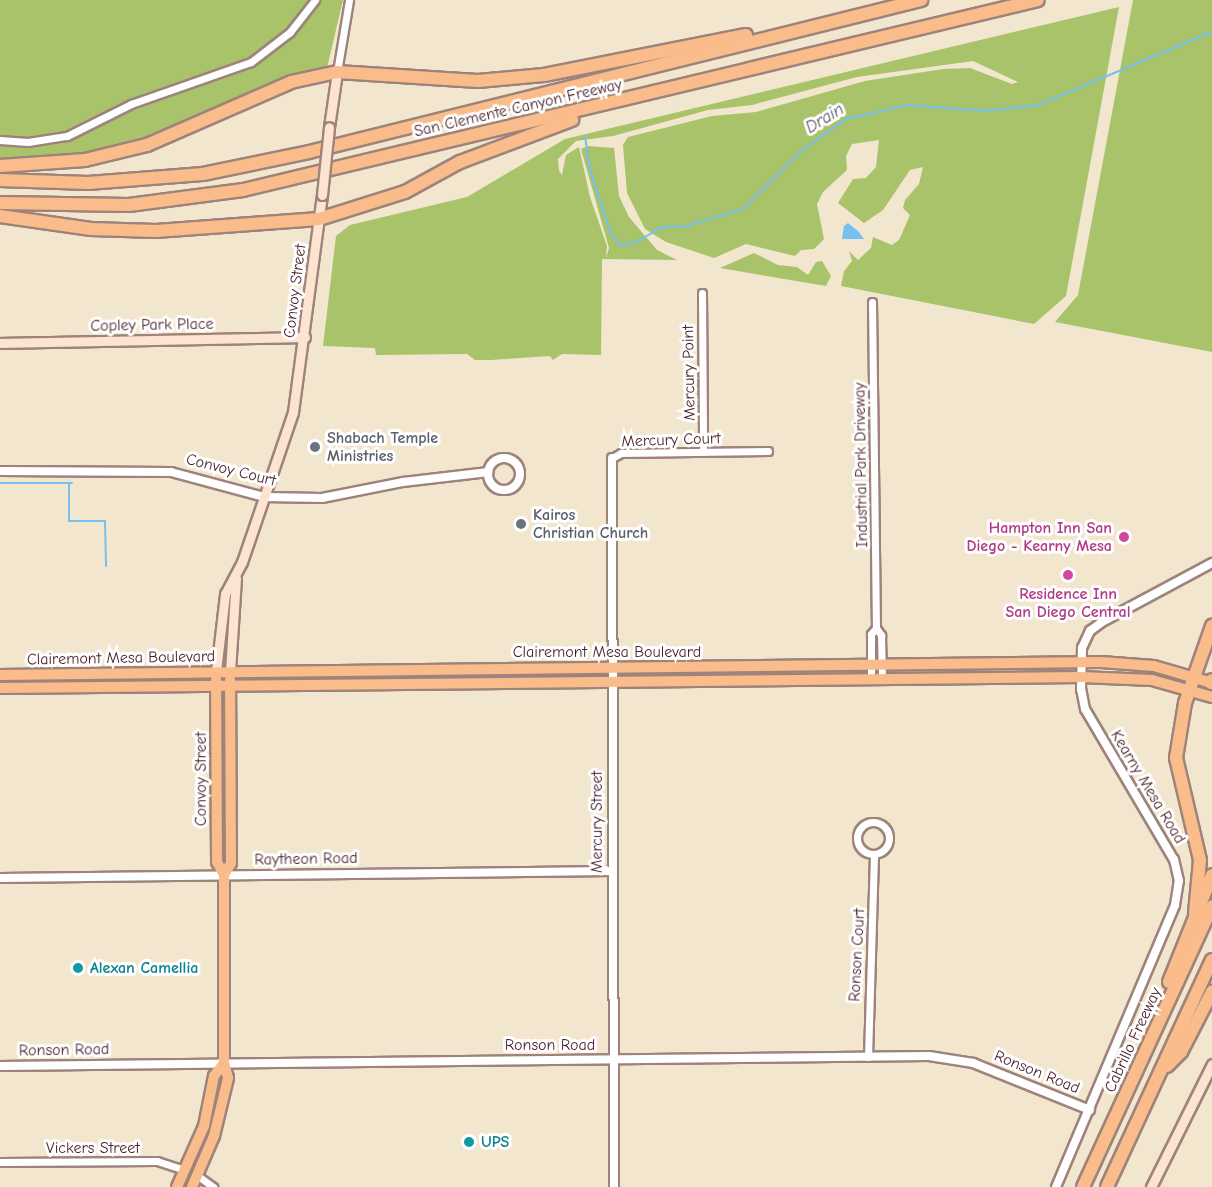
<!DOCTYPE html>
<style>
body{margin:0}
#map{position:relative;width:1212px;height:1187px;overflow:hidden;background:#f2e7ce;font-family:"Comic Neue",sans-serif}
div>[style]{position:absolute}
.green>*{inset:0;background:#a8c36a}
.water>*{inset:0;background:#76c0ef}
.stream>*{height:2px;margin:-1px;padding:0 1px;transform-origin:1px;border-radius:1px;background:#76c0ef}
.roads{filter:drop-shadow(2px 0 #9e837c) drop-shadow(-2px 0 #9e837c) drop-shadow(0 2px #9e837c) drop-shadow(0 -2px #9e837c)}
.minor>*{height:7px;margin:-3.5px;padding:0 3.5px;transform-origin:3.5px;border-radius:3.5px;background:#fff}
.minor>.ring{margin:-3.5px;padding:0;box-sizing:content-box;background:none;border:7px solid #fff;border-radius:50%}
.tertiary>*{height:8px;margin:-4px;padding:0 4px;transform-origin:4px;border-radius:4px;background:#fff}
.tertiary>.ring{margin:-4px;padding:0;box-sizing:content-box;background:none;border:8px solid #fff;border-radius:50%}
.secondary>*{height:9px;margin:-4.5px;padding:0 4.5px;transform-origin:4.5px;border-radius:4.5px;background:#fde4d0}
.primary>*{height:10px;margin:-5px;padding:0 5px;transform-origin:5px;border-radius:5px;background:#f9bc8a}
.motorway>*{height:12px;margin:-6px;padding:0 6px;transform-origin:6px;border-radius:6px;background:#f9bc8a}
.bridges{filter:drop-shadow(2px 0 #9e837c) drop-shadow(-2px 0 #9e837c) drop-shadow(0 2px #9e837c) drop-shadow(0 -2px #9e837c)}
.secondary-bridge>*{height:9px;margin:-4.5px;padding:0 4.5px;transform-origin:4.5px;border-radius:4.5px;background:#fde4d0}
.dots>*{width:16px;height:16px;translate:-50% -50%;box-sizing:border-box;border:3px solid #fff;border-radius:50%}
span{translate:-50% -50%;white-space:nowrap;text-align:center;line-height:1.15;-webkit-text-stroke:6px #fff;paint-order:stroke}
.street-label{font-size:16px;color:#4a1f2b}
.worship-label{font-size:16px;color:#5b616d;font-weight:700}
.left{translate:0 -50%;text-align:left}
.hotel-label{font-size:16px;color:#b23c85;font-weight:700}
.right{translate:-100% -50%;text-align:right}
.culture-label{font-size:16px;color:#0d838f;font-weight:700}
.water-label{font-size:18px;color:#595770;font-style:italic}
</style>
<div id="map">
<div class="green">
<i style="clip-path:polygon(0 0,343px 0,327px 68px,287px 76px,164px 133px,98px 154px,0 161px)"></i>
<i style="clip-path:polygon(1133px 0,1212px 0,1212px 352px,1055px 322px,1078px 295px)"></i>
<i style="clip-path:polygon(1119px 7px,1066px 296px,1034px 324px,841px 286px,844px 271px,852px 261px,849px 251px,858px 260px,871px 248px,873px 237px,892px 245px,899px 240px,910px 215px,903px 208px,905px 200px,919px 184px,923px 167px,910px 170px,883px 210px,864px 223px,838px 203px,853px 179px,866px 178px,876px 167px,879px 140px,852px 144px,846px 156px,847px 170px,823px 192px,817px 204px,824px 239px,814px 249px,801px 250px,795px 256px,746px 244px,714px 258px,666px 242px,645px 229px,627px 193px,623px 145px,628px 137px,712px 116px,756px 112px,865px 81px,943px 69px,970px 68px,1012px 84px,1018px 82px,973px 61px,857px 77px,752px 105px,708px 110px,613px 136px,576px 141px,558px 159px,559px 171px,562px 175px,566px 155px,579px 147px,590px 197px,607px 246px,606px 258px,609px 248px,581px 149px,588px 146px,614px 148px,619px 196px,629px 217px,657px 250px,677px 260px,602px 259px,601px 355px,562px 354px,553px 360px,550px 356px,491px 360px,475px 360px,467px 354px,376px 355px,375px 348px,323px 346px,336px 236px,350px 225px,467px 197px,565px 139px)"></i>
<i style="clip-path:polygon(754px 253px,778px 265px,797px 267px,808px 275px,816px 262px,822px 261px,831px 276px,826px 286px,720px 268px)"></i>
</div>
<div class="water">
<i style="clip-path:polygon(848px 223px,858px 231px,864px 239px,842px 239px,844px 226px)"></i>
</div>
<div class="stream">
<i style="left:585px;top:136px;width:30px;rotate:82deg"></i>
<i style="left:589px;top:166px;width:68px;rotate:72.1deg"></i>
<i style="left:610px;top:231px;width:17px;rotate:57deg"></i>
<i style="left:619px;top:245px;width:16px;rotate:-7deg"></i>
<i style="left:635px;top:243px;width:31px;rotate:-31deg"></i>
<i style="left:662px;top:227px;width:24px;rotate:-2deg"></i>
<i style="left:686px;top:226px;width:59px;rotate:-16.6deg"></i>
<i style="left:743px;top:209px;width:82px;rotate:-45deg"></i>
<i style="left:801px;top:151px;width:55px;rotate:-35.4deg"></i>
<i style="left:846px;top:119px;width:63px;rotate:-12.9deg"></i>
<i style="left:907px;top:105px;width:79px;rotate:4.3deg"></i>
<i style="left:986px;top:111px;width:52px;rotate:-6.6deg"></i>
<i style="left:1038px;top:105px;width:189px;rotate:-22.8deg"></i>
<i style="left:0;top:483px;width:72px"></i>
<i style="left:69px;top:483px;width:38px;rotate:90deg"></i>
<i style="left:69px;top:521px;width:36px"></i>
<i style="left:105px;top:521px;width:45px;rotate:88.7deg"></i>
</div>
<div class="roads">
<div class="minor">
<i style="left:337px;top:72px;width:73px;rotate:-80.5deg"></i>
<i style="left:0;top:140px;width:28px;rotate:4deg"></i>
<i style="left:28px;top:142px;width:39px;rotate:-9deg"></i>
<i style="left:67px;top:136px;width:72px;rotate:-26.6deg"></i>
<i style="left:131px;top:104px;width:127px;rotate:-19.3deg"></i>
<i style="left:251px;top:62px;width:49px;rotate:-37.6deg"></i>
<i style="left:290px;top:32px;width:41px;rotate:-52deg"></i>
<i style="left:702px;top:293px;width:159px;rotate:89.6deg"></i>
<i style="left:872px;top:302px;width:326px;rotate:89.3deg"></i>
<i style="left:876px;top:628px;width:9px;rotate:54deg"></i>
<i style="left:881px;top:635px;width:45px;rotate:88.7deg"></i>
<i style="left:612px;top:458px;width:10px;rotate:-29deg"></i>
<i style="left:621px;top:453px;width:147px;rotate:-0.8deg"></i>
<i style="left:871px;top:680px;width:46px;rotate:-90deg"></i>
<i style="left:871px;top:634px;width:8px;rotate:-50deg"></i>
<i class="ring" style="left:857px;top:822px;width:25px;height:25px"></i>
<i style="left:868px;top:1057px;width:203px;rotate:-88.3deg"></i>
<i style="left:0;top:1162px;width:157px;rotate:-0.4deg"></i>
<i style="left:157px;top:1161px;width:29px;rotate:18deg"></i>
<i style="left:198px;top:1176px;width:19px;rotate:36deg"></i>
</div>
<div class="tertiary">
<i class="ring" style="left:488px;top:458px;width:24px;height:24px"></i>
<i style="left:612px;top:458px;width:729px;rotate:89.84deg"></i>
<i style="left:0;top:471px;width:171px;rotate:0.3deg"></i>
<i style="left:171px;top:472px;width:96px;rotate:15deg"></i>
<i style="left:264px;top:497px;width:58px;rotate:1deg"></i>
<i style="left:322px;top:498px;width:83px;rotate:-11.2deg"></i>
<i style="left:403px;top:482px;width:86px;rotate:-6.7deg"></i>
<i style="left:0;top:878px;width:612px;rotate:-0.66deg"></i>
<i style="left:0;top:1066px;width:929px;rotate:-0.62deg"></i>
<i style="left:929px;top:1056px;width:45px;rotate:9deg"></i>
<i style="left:973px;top:1063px;width:126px;rotate:21.9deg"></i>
<i style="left:1056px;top:1187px;width:306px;rotate:-67.1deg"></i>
<i style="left:1175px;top:905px;width:24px;rotate:-81deg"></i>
<i style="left:1179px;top:881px;width:22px;rotate:-103deg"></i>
<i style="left:1174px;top:860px;width:175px;rotate:-120.5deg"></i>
<i style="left:1085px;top:709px;width:20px;rotate:-101deg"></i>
<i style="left:1081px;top:689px;width:41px;rotate:-88.6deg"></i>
<i style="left:1082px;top:648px;width:19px;rotate:-65deg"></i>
<i style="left:1090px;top:631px;width:15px;rotate:-37deg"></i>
<i style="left:1102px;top:622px;width:125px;rotate:-28.2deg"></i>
</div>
<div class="secondary">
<i style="left:329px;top:127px;width:56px;rotate:-81.7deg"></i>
<i style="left:0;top:343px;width:305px;rotate:-1.1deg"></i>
<i style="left:216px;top:671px;width:78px;rotate:-83.3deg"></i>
<i style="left:225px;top:594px;width:36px;rotate:-62deg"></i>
<i style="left:242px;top:562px;width:158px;rotate:-71.2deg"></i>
<i style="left:293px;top:412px;width:219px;rotate:-82.4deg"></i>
<i style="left:230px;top:671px;width:93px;rotate:-86.3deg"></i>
<i style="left:1151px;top:1187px;width:137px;rotate:-63.6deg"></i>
</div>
<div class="primary">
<i style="left:0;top:675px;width:1101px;rotate:-0.68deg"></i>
<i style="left:1101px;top:662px;width:53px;rotate:4.3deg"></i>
<i style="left:1154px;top:666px;width:60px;rotate:16.3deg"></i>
<i style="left:0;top:688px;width:1081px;rotate:-0.58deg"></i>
<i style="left:1081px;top:677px;width:71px;rotate:2.4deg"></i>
<i style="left:1152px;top:680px;width:62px;rotate:15.8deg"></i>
<i style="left:224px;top:875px;width:14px;rotate:-60deg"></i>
<i style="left:231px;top:863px;width:183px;rotate:-90.3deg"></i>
<i style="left:177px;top:1187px;width:67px;rotate:-66.1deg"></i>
<i style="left:204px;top:1126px;width:51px;rotate:-78.7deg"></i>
<i style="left:214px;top:1076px;width:16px;rotate:-52deg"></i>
<i style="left:192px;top:1187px;width:56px;rotate:-66.7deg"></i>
<i style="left:214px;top:1136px;width:60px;rotate:-76.4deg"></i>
<i style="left:228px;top:1078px;width:16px;rotate:-105deg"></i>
<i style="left:224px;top:1063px;width:188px;rotate:-90deg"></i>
<i style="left:224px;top:875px;width:15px;rotate:-118deg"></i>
<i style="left:217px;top:862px;width:182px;rotate:-90.3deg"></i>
</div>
<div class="motorway">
<i style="left:0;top:166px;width:85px;rotate:-4deg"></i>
<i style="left:85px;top:160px;width:64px;rotate:-13.6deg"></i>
<i style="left:147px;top:145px;width:157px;rotate:-23.6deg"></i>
<i style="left:291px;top:82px;width:47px;rotate:-12.3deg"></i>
<i style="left:337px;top:72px;width:141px;rotate:3.7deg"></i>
<i style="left:478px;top:81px;width:66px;rotate:-5.2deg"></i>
<i style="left:544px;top:75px;width:206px;rotate:-11.2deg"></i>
<i style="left:0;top:180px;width:88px;rotate:2deg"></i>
<i style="left:88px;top:183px;width:115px;rotate:-4.5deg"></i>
<i style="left:203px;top:174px;width:108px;rotate:-11.7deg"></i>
<i style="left:309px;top:152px;width:631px;rotate:-13.95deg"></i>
<i style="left:0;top:203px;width:129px;rotate:0.9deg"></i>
<i style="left:129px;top:205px;width:115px;rotate:-7.5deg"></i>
<i style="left:243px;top:190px;width:817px;rotate:-13.44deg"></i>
<i style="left:0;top:216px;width:92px;rotate:8.1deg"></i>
<i style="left:91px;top:229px;width:65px;rotate:1.8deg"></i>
<i style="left:156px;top:231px;width:163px;rotate:-4.2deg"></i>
<i style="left:319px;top:219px;width:90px;rotate:-17.4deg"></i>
<i style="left:405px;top:192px;width:63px;rotate:-28.6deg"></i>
<i style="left:460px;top:162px;width:120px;rotate:-20.6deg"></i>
<i style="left:1211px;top:683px;width:3px;rotate:-72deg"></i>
<i style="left:1195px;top:913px;width:53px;rotate:-84.6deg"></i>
<i style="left:1200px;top:860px;width:105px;rotate:-103.2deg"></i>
<i style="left:1176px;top:758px;width:56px;rotate:-80.7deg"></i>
<i style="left:1185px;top:703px;width:82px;rotate:-70.7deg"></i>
<i style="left:1169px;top:982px;width:115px;rotate:-68.1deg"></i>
<i style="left:1167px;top:1066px;width:20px;rotate:-45deg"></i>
<i style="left:1181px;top:1052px;width:68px;rotate:-62.7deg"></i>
<i style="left:1083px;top:1187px;width:309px;rotate:-65.3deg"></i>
<i style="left:1107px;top:1187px;width:250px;rotate:-65.2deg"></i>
</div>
</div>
<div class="bridges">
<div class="secondary-bridge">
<i style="left:322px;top:195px;width:68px;rotate:-84.1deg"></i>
</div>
</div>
<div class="dots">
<i style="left:315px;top:447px;background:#6b7280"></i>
<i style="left:521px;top:524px;background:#6b7280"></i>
<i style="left:1124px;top:537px;background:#d1479c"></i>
<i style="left:1068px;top:575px;background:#d1479c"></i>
<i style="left:78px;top:968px;background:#0f9aa8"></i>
<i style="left:469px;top:1142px;background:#0f9aa8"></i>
</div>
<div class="street-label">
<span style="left:518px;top:108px;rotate:-13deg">San Clemente Canyon Freeway</span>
<span style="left:295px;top:291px;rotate:-83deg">Convoy Street</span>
<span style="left:152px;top:325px;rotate:-1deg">Copley Park Place</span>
<span style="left:689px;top:373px;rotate:-91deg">Mercury Point</span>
<span style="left:671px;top:440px;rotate:-2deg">Mercury Court</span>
<span style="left:861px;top:465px;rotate:-91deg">Industrial Park Driveway</span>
<span style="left:231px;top:470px;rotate:14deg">Convoy Court</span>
<span style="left:607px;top:652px">Clairemont Mesa Boulevard</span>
<span style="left:121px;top:658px;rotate:-1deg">Clairemont Mesa Boulevard</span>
<span style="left:201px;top:779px;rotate:-90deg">Convoy Street</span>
<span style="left:1148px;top:787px;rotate:59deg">Kearny Mesa Road</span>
<span style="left:597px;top:822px;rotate:-90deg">Mercury Street</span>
<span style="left:306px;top:859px;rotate:-1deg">Raytheon Road</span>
<span style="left:857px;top:955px;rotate:-87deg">Ronson Court</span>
<span style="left:1133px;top:1040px;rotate:-65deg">Cabrillo Freeway</span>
<span style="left:550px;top:1045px">Ronson Road</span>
<span style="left:64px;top:1050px;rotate:-1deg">Ronson Road</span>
<span style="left:1037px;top:1072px;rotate:22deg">Ronson Road</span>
<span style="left:93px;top:1148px">Vickers Street</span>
</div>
<div class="worship-label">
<span class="left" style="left:327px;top:447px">Shabach Temple<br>Ministries</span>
<span class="left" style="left:533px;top:524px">Kairos<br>Christian Church</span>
</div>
<div class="hotel-label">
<span class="right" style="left:1112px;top:537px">Hampton Inn San<br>Diego - Kearny Mesa</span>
<span style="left:1068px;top:603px">Residence Inn<br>San Diego Central</span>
</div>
<div class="culture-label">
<span class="left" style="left:90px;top:968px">Alexan Camellia</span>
<span class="left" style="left:481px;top:1142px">UPS</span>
</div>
<div class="water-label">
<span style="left:825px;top:119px;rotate:-31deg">Drain</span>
</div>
</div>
